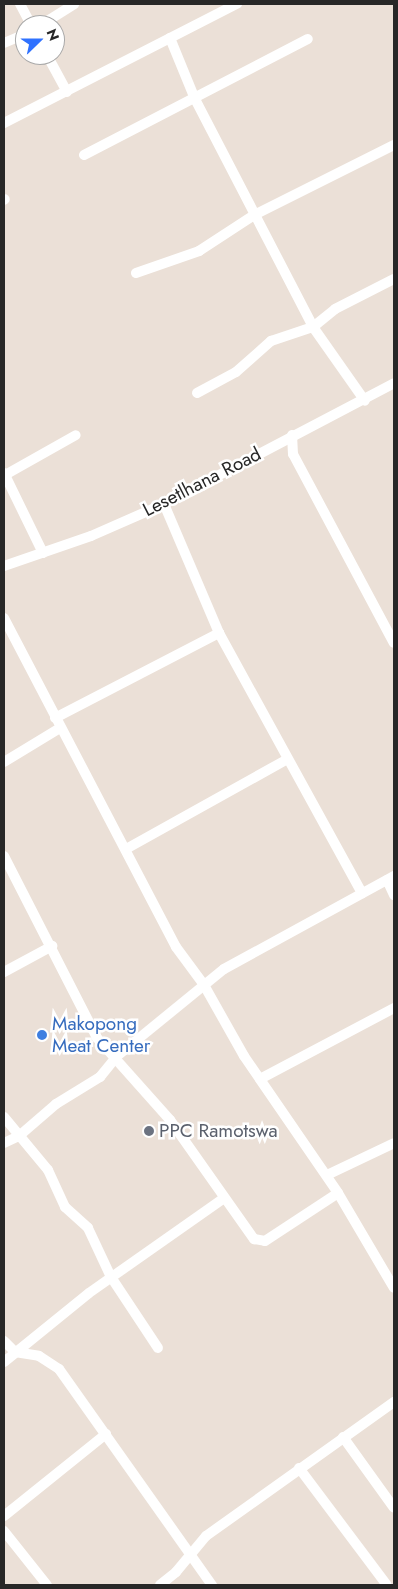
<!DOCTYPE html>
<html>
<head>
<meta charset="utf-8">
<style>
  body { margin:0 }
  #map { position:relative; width:398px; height:1589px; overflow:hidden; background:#ebe0d7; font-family:Jost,sans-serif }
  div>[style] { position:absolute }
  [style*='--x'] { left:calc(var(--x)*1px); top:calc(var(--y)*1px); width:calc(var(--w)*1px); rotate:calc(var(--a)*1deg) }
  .minor>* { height:10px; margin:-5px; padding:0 5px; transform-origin:5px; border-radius:5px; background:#fff }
  .dots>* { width:14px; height:14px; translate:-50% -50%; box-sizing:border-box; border:2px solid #fff; border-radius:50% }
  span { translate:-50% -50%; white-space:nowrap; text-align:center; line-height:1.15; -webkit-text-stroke:5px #fff; paint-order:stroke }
  .street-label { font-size:19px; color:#272727 }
  .shop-label { font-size:19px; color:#366cbe }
  .left { translate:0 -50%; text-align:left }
  .worship-label { font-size:19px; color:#5b616d }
  .frame { position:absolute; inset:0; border:5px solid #272727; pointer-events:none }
  .north { position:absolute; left:15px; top:15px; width:50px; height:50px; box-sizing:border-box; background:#fff; border:1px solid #a9a9a9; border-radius:50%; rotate:68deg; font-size:14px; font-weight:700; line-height:20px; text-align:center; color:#272727 }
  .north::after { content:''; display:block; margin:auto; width:18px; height:22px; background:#3072ff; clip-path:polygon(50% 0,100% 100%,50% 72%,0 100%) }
</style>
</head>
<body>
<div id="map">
  <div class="minor">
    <i style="--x:20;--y:4;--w:24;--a:62"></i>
    <i style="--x:41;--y:25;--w:39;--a:-32"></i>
    <i style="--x:170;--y:38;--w:66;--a:67.7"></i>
    <i style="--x:195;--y:99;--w:257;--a:62.6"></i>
    <i style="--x:313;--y:327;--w:90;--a:54.9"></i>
    <i style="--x:4;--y:43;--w:23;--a:-23"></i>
    <i style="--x:47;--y:55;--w:42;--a:61.6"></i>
    <i style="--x:4;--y:123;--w:262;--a:-27.1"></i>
    <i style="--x:84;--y:155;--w:252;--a:-27.4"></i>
    <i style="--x:4;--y:200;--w:1;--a:-45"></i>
    <i style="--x:136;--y:273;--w:67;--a:-19.2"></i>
    <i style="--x:199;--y:251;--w:66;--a:-33.2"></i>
    <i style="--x:254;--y:215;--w:157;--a:-26.6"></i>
    <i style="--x:197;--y:393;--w:44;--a:-28.3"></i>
    <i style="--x:236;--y:372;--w:47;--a:-41.5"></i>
    <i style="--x:271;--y:341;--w:44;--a:-18.4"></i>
    <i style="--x:313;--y:327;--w:28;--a:-39"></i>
    <i style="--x:335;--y:309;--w:66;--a:-27"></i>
    <i style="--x:292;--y:435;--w:19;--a:87"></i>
    <i style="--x:293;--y:454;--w:214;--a:61.9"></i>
    <i style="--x:4;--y:473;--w:89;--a:64"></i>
    <i style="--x:5;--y:475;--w:81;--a:-29.4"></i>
    <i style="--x:164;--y:504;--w:140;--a:66.9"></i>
    <i style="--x:219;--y:633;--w:297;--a:61.2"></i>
    <i style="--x:4;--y:566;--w:92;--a:-19"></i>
    <i style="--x:91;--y:536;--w:80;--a:-23.7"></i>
    <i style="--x:164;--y:504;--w:260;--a:-27.7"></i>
    <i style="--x:4;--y:618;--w:371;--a:62.4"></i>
    <i style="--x:176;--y:947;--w:47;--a:53.6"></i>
    <i style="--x:204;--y:985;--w:81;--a:60.6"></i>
    <i style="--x:244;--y:1056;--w:166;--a:55.5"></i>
    <i style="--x:338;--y:1193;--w:110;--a:59.5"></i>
    <i style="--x:55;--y:718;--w:185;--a:-27.4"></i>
    <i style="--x:4;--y:762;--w:66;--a:-31.3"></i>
    <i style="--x:126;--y:849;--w:183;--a:-29.1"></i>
    <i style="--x:4;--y:856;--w:204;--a:62.9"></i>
    <i style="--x:97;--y:1038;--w:110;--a:48.3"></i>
    <i style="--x:170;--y:1120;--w:146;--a:54.8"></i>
    <i style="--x:254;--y:1239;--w:11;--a:10"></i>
    <i style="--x:265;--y:1241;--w:87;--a:-33.3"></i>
    <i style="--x:387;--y:880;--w:17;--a:65"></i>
    <i style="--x:4;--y:972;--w:55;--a:-28.4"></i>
    <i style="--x:260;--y:1079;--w:152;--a:-27.9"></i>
    <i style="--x:4;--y:1117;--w:69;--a:50.3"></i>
    <i style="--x:48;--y:1170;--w:41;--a:65.3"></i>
    <i style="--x:65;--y:1207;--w:31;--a:42"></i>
    <i style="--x:88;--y:1228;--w:54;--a:64.9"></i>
    <i style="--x:111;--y:1277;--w:85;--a:56.5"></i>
    <i style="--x:4;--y:1143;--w:17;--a:-25"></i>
    <i style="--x:19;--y:1136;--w:49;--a:-40.9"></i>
    <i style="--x:56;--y:1104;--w:52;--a:-31.5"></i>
    <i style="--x:100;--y:1077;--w:26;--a:-51"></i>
    <i style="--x:116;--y:1057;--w:139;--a:-39.2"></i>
    <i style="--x:224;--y:969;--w:194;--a:-28.7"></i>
    <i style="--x:327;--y:1175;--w:74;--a:-25.5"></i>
    <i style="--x:4;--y:1341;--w:16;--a:45"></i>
    <i style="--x:15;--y:1352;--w:24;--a:9"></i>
    <i style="--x:39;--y:1356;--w:24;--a:33"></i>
    <i style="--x:59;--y:1369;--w:265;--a:54.7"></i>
    <i style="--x:4;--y:1362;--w:109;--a:-39.1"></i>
    <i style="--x:89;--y:1293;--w:165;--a:-35.1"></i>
    <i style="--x:343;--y:1437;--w:87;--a:54.3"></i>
    <i style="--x:299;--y:1468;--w:146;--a:53.1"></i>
    <i style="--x:4;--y:1516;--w:131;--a:-38.8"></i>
    <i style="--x:4;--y:1531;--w:69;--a:51.5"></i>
    <i style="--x:160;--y:1585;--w:21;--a:-39"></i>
    <i style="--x:176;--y:1572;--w:47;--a:-50.2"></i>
    <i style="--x:206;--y:1536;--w:231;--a:-35.5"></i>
  </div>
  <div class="dots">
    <i style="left:42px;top:1035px;background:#3f7fe0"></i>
    <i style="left:149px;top:1131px;background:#6b7280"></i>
  </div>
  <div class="street-label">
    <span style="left:202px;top:482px;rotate:-27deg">Lesetlhana Road</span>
  </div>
  <div class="shop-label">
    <span class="left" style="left:52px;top:1035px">Makopong<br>Meat Center</span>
  </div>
  <div class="worship-label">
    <span class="left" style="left:159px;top:1131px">PPC Ramotswa</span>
  </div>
  <div class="frame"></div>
  <div class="north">N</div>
</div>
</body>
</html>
